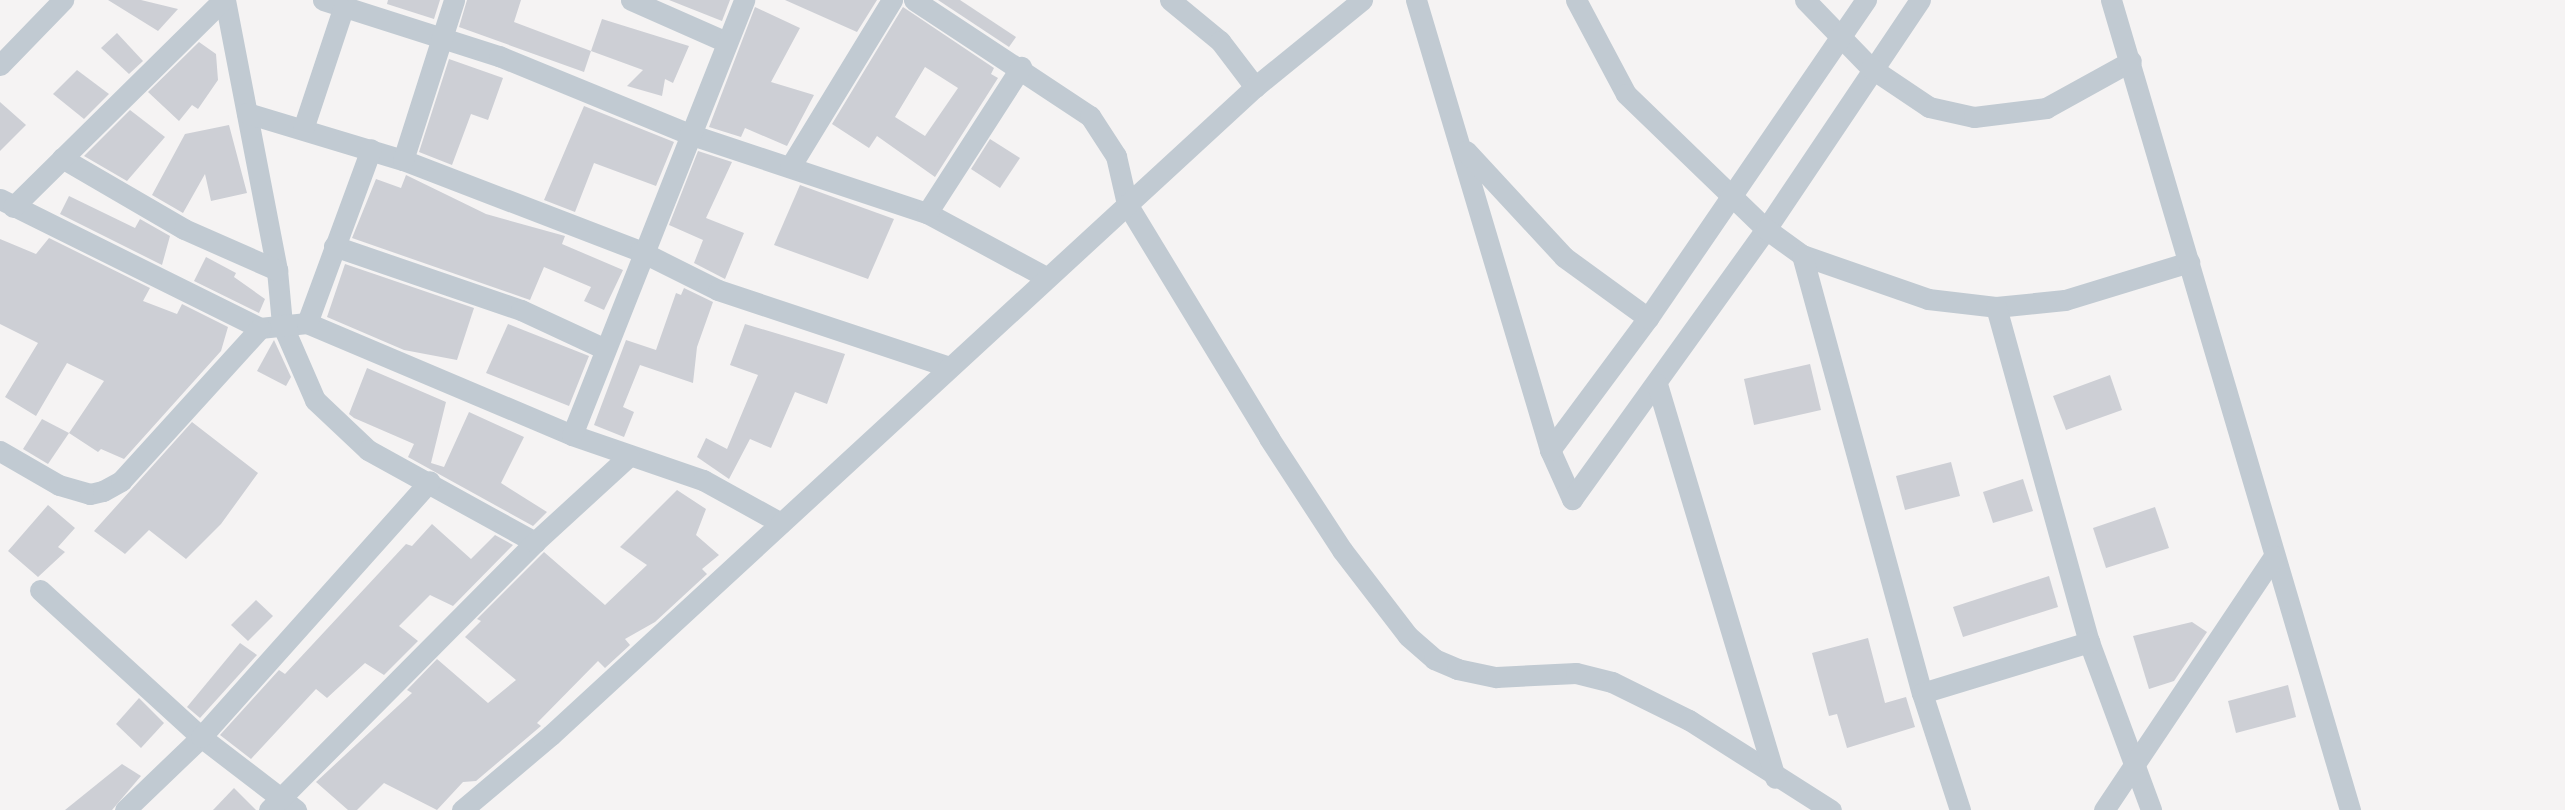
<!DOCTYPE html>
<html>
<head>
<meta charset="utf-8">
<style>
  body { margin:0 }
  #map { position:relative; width:2565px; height:810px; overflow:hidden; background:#f5f3f3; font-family:Cabin,sans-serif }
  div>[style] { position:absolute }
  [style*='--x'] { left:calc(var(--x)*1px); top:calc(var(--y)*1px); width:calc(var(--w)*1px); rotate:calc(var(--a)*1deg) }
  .building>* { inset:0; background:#cdcfd5 }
  .street>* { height:21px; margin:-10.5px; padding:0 10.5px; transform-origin:10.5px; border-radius:10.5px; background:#c1cad2 }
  span { translate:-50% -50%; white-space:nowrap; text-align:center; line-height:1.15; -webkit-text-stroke:7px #fff; paint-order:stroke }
</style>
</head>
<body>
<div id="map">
  <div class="building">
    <i style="clip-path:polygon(108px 0,141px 0,178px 9px,158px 31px)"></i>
    <i style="clip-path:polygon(388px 0,440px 0,434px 19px,387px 4px)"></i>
    <i style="clip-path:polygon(467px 0,521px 0,514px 22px,591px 51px,584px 72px,459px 27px)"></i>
    <i style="clip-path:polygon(669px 0,730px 0,722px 21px)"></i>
    <i style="clip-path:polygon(785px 0,877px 0,857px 32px)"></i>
    <i style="clip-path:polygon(938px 0,960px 0,1016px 37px,1009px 47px)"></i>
    <i style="clip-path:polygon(755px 7px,800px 28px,771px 82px,814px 95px,787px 146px,745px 128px,741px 137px,709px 127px)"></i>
    <i style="clip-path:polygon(evenodd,903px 7px,994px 68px,991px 74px,998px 78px,935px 177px,877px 136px,869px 148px,832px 124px,903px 7px,925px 67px,958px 88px,925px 136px,895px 117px,925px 67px)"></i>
    <i style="clip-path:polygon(602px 19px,689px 46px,673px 83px,665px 79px,662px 96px,627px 86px,643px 70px,591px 51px)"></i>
    <i style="clip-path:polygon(117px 33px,143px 61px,129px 74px,101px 48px)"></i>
    <i style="clip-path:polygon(199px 42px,216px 54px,218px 80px,198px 109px,192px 105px,179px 121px,148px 92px)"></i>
    <i style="clip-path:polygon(449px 59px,503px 78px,488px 120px,471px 114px,452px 165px,419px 152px)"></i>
    <i style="clip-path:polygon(77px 70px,109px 94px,84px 119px,53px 94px)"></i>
    <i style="clip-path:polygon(0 102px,26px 125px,0 151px)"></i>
    <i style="clip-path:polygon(584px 106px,674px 142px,656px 186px,594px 163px,575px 212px,544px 200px)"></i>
    <i style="clip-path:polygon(130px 110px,165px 137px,127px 181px,84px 156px)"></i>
    <i style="clip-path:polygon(229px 125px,247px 193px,211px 201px,205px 174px,183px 213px,152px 195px,185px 134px)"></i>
    <i style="clip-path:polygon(990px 139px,1020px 158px,1000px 188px,971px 169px)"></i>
    <i style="clip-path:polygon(698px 151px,732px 162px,706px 218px,744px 233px,725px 279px,694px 263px,703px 240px,669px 225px)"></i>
    <i style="clip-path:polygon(406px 175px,486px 214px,565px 236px,562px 244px,623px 270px,604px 310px,584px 301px,591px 287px,544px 267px,530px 300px,352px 238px,376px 179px,401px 188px)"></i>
    <i style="clip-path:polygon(800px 185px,894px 219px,868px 279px,774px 245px)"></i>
    <i style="clip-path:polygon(69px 196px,135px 228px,140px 219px,170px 236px,162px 265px,60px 214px)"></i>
    <i style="clip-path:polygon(49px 238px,150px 288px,143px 301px,177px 314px,182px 304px,228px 327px,221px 351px,124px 459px,101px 449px,98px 452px,69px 433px,104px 381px,67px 363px,36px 416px,5px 397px,38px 343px,0 324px,0 239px,36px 254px)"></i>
    <i style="clip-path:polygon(206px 257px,236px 273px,234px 277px,265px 299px,259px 313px,194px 281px)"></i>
    <i style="clip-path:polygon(345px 264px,474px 308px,457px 360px,404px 350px,327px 317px)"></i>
    <i style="clip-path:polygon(684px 288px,713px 302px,697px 347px,693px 383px,640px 365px,623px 407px,634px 412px,624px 437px,594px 425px,626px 340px,656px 350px,676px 293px,681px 295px)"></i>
    <i style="clip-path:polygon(508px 324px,589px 356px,569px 406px,486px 373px)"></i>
    <i style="clip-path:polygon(745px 324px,845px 354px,827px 404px,795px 392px,771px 448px,750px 439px,729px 479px,697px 457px,706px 438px,727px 449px,758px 375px,730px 365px)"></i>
    <i style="clip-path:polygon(274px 340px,291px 377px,286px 386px,257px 371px)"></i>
    <i style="clip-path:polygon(1810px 364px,1821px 410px,1754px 425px,1744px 379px)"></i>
    <i style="clip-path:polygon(367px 368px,446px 402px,431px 463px,444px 467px,469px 412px,524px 437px,501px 483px,547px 512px,533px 526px,408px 457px,414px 444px,354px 418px,349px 414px)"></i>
    <i style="clip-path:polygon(2110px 375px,2122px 410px,2066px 430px,2053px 396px)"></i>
    <i style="clip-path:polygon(42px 419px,69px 433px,48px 464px,23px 449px)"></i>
    <i style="clip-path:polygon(192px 422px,258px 473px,221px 524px,186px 559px,149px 530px,125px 554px,94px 531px)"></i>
    <i style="clip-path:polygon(1951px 462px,1960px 496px,1905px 510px,1896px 476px)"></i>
    <i style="clip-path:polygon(2023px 479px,2033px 511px,1993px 523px,1983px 492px)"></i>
    <i style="clip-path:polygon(677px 490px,706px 509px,696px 535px,719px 555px,702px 569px,707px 574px,655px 622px,625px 639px,630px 645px,605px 668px,598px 661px,537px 723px,541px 726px,476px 781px,463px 782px,437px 810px,384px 783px,357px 810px,348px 810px,316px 782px,412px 693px,407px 690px,437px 659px,488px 703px,516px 680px,465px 637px,481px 621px,477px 619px,544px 552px,605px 605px,647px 565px,620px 547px)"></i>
    <i style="clip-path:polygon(48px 505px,75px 528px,58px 547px,65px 552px,38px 577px,8px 551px)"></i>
    <i style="clip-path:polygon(2155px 507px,2169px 548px,2106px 568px,2093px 528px)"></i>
    <i style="clip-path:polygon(432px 524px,471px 559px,495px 535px,513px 545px,453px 606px,430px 595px,399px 626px,418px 641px,384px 675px,365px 663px,327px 698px,316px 689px,251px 759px,220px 735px,279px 670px,285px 674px,406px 544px,412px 546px)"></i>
    <i style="clip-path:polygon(2049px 576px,2058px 607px,1963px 637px,1953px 607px)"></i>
    <i style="clip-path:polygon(256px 600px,273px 616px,248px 641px,231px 625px)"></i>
    <i style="clip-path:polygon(2192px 622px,2207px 632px,2174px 681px,2149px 689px,2133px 636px)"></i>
    <i style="clip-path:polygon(1868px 638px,1885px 703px,1906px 697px,1915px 727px,1847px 748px,1837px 714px,1829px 716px,1812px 653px)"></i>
    <i style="clip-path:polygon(240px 643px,257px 655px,200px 718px,187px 707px)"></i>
    <i style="clip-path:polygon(2288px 685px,2296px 717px,2236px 733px,2228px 701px)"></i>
    <i style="clip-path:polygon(139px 698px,164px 723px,141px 748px,116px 724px)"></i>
    <i style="clip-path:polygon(122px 764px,141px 776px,112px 810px,65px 810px)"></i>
    <i style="clip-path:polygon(234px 788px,256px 810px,213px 810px)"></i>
  </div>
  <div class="street">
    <i style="--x:225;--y:0;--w:275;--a:79.1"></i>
    <i style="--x:277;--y:270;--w:54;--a:84.7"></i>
    <i style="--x:282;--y:324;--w:83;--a:66.5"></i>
    <i style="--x:315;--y:400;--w:73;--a:43.3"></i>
    <i style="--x:368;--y:450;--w:191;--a:28.9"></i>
    <i style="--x:323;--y:0;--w:185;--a:17.7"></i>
    <i style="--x:499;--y:56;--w:205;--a:22.3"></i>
    <i style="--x:689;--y:134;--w:251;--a:18.4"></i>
    <i style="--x:927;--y:213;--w:135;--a:28.3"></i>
    <i style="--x:631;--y:0;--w:102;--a:23.8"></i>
    <i style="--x:914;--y:0;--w:211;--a:33.4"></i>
    <i style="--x:1090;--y:116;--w:48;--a:57"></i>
    <i style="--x:1116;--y:156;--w:49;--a:77.1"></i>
    <i style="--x:1127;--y:204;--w:274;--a:58.7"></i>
    <i style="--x:1269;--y:438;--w:134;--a:56.9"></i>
    <i style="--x:1342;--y:550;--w:108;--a:52.5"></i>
    <i style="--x:1408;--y:636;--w:35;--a:41"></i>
    <i style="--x:1434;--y:659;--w:25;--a:23"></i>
    <i style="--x:1457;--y:669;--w:40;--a:12"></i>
    <i style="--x:1496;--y:677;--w:80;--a:-2.9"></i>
    <i style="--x:1576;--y:673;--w:37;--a:14"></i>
    <i style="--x:1612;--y:682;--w:86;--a:26.3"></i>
    <i style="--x:1689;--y:720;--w:168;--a:32.4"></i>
    <i style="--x:1170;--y:0;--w:65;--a:39.4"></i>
    <i style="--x:1220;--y:41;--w:58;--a:52.7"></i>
    <i style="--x:1416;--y:0;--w:470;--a:73.4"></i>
    <i style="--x:1550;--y:450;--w:54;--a:65.8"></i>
    <i style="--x:1572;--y:499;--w:332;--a:-54.3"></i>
    <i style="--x:1766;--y:229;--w:276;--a:-56.1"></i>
    <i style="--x:1576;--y:0;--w:106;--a:62"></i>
    <i style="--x:1626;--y:94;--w:194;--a:44"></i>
    <i style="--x:1766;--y:229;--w:44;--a:35.8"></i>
    <i style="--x:1802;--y:255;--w:133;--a:19.2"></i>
    <i style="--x:1928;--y:299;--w:68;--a:6.7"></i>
    <i style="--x:1996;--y:307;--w:69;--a:-5.8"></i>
    <i style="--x:2065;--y:300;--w:130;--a:-17"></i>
    <i style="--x:1805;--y:0;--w:95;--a:45.9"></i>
    <i style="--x:1871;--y:68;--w:70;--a:33.9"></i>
    <i style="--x:1929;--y:107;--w:46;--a:12.5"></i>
    <i style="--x:1974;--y:117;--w:73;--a:-7.1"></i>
    <i style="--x:2046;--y:108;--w:97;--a:-28.9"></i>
    <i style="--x:2111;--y:0;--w:845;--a:73.56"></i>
    <i style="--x:0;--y:65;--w:91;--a:-45.9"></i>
    <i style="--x:247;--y:113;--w:163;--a:16.8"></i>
    <i style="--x:403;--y:160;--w:254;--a:21"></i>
    <i style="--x:640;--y:251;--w:87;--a:26.6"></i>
    <i style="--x:718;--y:290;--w:243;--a:18.4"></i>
    <i style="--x:303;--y:129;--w:126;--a:-71.6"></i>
    <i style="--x:1466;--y:151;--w:144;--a:47.2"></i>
    <i style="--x:1564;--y:257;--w:104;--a:36"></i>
    <i style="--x:62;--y:158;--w:141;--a:30.2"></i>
    <i style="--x:184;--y:229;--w:102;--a:23.8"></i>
    <i style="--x:403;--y:160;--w:168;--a:-72.3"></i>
    <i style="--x:790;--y:167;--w:196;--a:-58.6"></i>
    <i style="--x:0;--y:199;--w:290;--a:26.4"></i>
    <i style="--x:260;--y:328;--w:47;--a:-6.1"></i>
    <i style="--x:307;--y:323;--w:288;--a:22.9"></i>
    <i style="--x:572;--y:435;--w:139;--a:19"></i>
    <i style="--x:703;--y:480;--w:89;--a:28.9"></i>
    <i style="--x:13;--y:207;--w:295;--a:-44.6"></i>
    <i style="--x:927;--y:213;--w:174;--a:-57.2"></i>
    <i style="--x:334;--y:246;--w:198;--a:18.9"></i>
    <i style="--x:521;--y:310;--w:90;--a:24.9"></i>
    <i style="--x:1802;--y:255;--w:454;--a:74.7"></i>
    <i style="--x:1922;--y:693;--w:123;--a:72"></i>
    <i style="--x:1996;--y:307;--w:348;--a:74.5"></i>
    <i style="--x:2089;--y:642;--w:179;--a:69.7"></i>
    <i style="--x:307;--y:323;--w:185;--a:-69.8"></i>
    <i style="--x:1657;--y:384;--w:411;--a:73.3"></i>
    <i style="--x:572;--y:435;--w:468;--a:-68.4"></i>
    <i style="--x:1550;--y:450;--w:164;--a:-53.4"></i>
    <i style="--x:1648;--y:318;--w:386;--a:-55.6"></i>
    <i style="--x:0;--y:451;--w:68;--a:30"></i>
    <i style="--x:59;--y:485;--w:32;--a:16"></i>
    <i style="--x:90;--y:494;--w:13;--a:-13"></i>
    <i style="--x:103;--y:491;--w:21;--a:-29"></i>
    <i style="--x:121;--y:481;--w:207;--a:-47.7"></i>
    <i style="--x:40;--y:590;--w:218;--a:42.4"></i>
    <i style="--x:201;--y:737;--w:120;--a:37.5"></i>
    <i style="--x:1922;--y:693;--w:175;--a:-17"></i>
    <i style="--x:125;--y:810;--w:105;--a:-43.8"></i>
    <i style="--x:201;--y:737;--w:343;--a:-48.2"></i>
    <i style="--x:269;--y:810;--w:378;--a:-45.2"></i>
    <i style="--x:535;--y:542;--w:127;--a:-42.5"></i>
    <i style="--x:462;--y:810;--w:116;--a:-40.1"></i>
    <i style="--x:551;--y:735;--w:957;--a:-42.63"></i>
    <i style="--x:1255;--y:87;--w:138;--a:-39.1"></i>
    <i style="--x:2104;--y:810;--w:306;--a:-56.2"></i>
  </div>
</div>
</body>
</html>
